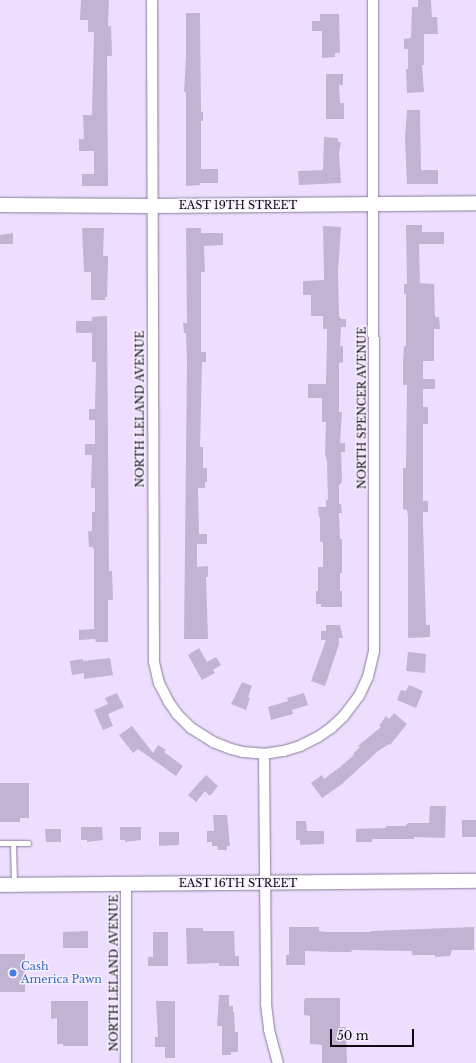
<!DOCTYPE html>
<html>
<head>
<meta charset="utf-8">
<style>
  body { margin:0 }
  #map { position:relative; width:476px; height:1063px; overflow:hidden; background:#eddeff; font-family:"Libre Baskerville",serif }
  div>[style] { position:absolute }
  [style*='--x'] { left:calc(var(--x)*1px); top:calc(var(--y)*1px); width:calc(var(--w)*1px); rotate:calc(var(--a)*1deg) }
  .building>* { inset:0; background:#c1b3d2 }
  .roads { filter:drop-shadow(0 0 1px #897b99) drop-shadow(0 0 1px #897b99) }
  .lane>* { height:5px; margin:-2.5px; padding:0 2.5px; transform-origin:2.5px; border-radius:2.5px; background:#fff }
  .street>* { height:10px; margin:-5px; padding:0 5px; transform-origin:5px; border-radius:5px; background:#fff }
  .secondary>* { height:14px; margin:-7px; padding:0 7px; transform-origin:7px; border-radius:7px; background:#fff }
  .dots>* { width:11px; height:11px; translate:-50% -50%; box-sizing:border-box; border:2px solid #f5effd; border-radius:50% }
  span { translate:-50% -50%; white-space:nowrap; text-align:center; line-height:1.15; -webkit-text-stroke:3px #f5effd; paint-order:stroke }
  .street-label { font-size:11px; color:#0e0913 }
  .shop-label { font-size:11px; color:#366cbe }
  .left { translate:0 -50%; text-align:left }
  .scale { position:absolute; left:330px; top:1029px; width:84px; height:18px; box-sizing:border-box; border:2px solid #0e0913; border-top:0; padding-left:5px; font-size:12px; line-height:14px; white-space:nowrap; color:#0e0913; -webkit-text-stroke:3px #f5effd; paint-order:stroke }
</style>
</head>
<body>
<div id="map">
  <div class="building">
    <i style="clip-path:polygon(81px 0,109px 0,108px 26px,111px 26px,112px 56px,107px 56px,108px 186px,82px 186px,82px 174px,94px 174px,94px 151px,79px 151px,79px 139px,84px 139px,83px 115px,92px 115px,94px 32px,88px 32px,88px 20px,80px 20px)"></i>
    <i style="clip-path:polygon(418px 0,431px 0,432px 17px,437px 17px,438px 34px,424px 34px,424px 65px,422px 65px,424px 92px,407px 93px,406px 69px,408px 69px,408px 49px,404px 49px,404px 39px,411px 38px,412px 7px,418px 7px)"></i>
    <i style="clip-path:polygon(186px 13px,200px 13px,201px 112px,203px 112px,203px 121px,201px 121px,201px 169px,218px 169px,218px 183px,200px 183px,200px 185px,186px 186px,186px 92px,184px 92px,186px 57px)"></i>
    <i style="clip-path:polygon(320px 14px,339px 14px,340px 53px,335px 53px,335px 57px,322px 58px,322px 31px,312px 31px,312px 21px,320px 21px)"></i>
    <i style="clip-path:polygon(326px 74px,343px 74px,343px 85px,339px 85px,340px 103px,344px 103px,344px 119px,326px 119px)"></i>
    <i style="clip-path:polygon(407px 110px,420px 110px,421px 170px,438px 170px,438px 184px,407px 184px,405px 138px)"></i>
    <i style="clip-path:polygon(324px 137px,338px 138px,338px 142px,341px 142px,339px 153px,341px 183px,299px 185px,298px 171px,323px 170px)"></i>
    <i style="clip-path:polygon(406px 225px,422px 225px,422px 232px,444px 232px,444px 244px,419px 244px,420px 283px,434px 284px,435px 317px,439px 317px,440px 329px,434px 329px,434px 361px,423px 361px,423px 379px,435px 379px,435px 389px,423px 389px,423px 407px,428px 407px,428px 424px,423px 424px,423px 501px,428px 501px,428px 512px,423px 512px,423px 523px,426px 625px,430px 625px,430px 637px,408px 638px,408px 516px,407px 510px,403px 509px,403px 468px,406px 468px,407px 385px,403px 385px,403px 363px,404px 346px,406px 346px,406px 294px,404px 294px,404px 284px,407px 284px)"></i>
    <i style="clip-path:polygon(323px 226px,341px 227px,338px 271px,339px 316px,341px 319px,346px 319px,346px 327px,341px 327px,340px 346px,343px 346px,343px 362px,339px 363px,339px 412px,342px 412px,340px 443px,345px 443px,345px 452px,341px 452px,342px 480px,341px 484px,339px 485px,339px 504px,341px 504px,342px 513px,339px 513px,340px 539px,342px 539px,342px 573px,340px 573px,340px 591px,342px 591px,342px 607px,321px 607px,321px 604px,316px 604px,316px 591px,318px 591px,318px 567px,323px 567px,323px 542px,320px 542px,320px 517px,319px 517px,318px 507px,326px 507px,326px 500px,328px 500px,327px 462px,325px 453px,326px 422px,322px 422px,322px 398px,308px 398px,308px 384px,326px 384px,327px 339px,327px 329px,323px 329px,323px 316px,311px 316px,311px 295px,303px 295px,303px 281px,324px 280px)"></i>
    <i style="clip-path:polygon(82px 228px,104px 228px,103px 256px,108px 256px,108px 263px,107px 297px,105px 297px,105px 300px,91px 300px,91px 272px,84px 272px)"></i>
    <i style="clip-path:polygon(186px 228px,201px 228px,201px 233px,223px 233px,223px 245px,204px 246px,205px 272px,201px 272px,201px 352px,206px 352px,206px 362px,202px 362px,200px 447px,203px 447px,203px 468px,207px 468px,207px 482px,205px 482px,205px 488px,198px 488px,199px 534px,207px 534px,207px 544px,197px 544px,197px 567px,208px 566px,208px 577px,206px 577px,208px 639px,184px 639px,187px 362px,186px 333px,184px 333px,183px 323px,187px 323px)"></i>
    <i style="clip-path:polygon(13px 233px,13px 244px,0 244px,0 235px)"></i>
    <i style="clip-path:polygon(107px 316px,109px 571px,112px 571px,113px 600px,108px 600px,108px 642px,96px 642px,95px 639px,79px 640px,79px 630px,94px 629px,94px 551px,93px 547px,89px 547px,88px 531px,92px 531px,92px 512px,95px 512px,95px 488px,91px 488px,92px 455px,85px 455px,85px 444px,95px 444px,95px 420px,89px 420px,89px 409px,95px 409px,96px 362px,92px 362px,92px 333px,76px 333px,76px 321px,92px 321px,92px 317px)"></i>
    <i style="clip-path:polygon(326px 625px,340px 625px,343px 638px,339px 638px,339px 644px,325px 686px,311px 681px,326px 640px,321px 640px,321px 631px,326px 631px)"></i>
    <i style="clip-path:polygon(199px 648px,207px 662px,216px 657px,221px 665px,213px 670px,215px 673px,202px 680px,188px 655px)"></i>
    <i style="clip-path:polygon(408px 652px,426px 654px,425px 673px,406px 671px)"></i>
    <i style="clip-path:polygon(110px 658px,113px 675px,84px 679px,84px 673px,72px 675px,70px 661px,83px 659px,83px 661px)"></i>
    <i style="clip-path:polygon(242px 682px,252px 686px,248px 697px,250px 698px,246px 710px,231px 704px)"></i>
    <i style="clip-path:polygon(409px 685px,423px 691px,416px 708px,397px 700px,401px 690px,406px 691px)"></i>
    <i style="clip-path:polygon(117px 693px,124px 707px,108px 714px,113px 726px,103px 730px,94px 710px,108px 704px,105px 698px)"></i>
    <i style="clip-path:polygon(304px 693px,308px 705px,292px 710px,293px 714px,271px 720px,268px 707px,288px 701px,287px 698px)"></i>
    <i style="clip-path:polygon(394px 713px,407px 724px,390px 745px,389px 744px,378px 751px,342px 784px,322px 798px,311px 783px,322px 775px,324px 779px,340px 767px,354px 755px,353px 754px,360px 747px,358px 746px,381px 727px,379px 726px,386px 716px,389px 719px)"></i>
    <i style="clip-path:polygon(132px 726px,153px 753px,158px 745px,166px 750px,164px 752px,183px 766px,176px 776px,138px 749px,133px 753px,119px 735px)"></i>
    <i style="clip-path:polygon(206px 775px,218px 786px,210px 796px,205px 791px,196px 802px,188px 795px)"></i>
    <i style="clip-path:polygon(0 783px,29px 783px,29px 818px,20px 818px,20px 822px,0 822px)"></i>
    <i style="clip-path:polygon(430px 806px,446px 806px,445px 838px,414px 837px,414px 839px,372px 839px,372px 842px,356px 842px,356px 829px,386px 828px,386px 826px,405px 826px,408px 823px,429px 823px)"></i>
    <i style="clip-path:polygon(213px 815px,227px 815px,230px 846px,227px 846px,227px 850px,218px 850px,217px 846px,212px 846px,212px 842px,207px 842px,207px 831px,214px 831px)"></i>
    <i style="clip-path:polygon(462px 820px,476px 820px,476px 837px,462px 837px)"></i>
    <i style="clip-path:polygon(296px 821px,306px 821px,307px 831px,324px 831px,324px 844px,300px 845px,300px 840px,296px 840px)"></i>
    <i style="clip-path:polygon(81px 827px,102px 827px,103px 840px,87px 842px,87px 840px,81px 840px)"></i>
    <i style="clip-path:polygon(120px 827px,141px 827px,141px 840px,125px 842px,125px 840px,120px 840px)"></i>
    <i style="clip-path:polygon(45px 829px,61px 829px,61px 842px,46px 842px)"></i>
    <i style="clip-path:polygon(159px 832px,179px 832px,179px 845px,159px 846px)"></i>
    <i style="clip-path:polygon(289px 927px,319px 927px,319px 931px,326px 932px,371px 932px,371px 931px,474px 927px,474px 950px,452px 950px,450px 956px,435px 957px,435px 955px,412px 955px,412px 951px,351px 950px,352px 952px,336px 952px,305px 951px,305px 965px,286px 965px,286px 955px,289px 955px)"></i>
    <i style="clip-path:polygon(186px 928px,203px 928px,203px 931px,234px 931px,235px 956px,239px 956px,239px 966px,219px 966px,219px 963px,187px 964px)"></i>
    <i style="clip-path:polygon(88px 931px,88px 948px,63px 948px,63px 932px)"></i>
    <i style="clip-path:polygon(153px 932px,168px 932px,168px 966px,148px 966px,148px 957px,153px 957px)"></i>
    <i style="clip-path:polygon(0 954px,25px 954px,25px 992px,0 992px)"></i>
    <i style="clip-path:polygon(219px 995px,229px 995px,229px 1006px,233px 1006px,233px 1012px,234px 1012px,235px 1032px,238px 1032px,238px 1052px,231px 1052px,231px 1055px,222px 1055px,222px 1026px,217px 1026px)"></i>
    <i style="clip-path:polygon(306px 998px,340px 998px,340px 1027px,346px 1027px,347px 1063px,322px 1063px,322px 1045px,310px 1044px,310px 1016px,304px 1015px,304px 1000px)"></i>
    <i style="clip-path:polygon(51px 1001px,88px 1001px,88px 1046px,63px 1046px,63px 1044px,57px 1044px,57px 1018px,51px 1019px)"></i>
    <i style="clip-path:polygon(156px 1001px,175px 1001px,175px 1058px,165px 1058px,165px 1047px,155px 1047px,155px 1037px,158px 1037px)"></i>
  </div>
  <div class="roads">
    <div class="lane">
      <i style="--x:0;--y:843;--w:28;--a:0"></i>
      <i style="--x:13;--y:843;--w:41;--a:88.6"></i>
    </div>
    <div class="street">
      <i style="--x:152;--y:0;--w:662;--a:89.83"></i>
      <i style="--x:154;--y:662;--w:22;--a:77"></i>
      <i style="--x:159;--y:683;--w:20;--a:63"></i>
      <i style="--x:168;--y:701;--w:16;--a:55"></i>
      <i style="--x:177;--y:714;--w:20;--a:45"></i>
      <i style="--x:191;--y:728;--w:26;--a:32"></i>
      <i style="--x:213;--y:742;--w:19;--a:21"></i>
      <i style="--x:231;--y:749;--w:12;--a:14"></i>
      <i style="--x:243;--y:752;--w:21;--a:5"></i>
      <i style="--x:264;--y:754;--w:20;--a:-9"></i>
      <i style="--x:284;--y:751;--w:17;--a:-17"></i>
      <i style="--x:300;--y:746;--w:20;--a:-27"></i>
      <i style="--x:318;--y:737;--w:16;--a:-35"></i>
      <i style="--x:331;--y:728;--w:16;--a:-43"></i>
      <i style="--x:343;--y:717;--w:26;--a:-53"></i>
      <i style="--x:359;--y:696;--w:21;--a:-65"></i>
      <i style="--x:368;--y:677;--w:26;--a:-77"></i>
      <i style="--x:374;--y:652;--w:652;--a:-90.09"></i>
      <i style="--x:264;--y:754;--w:250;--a:89.5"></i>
      <i style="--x:266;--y:1004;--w:26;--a:83"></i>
      <i style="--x:269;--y:1030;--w:34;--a:75"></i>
      <i style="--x:126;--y:884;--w:179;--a:90"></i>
    </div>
    <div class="secondary">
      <i style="--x:0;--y:205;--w:152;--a:0.4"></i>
      <i style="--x:152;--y:206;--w:324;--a:-0.5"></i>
      <i style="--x:0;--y:885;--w:476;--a:-0.5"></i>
    </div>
  </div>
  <div class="dots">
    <i style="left:13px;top:973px;background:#3f7fe0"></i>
  </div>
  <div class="street-label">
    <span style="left:238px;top:205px">EAST 19TH STREET</span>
    <span style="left:362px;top:408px;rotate:-90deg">NORTH SPENCER AVENUE</span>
    <span style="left:140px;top:409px;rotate:-90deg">NORTH LELAND AVENUE</span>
    <span style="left:238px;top:883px">EAST 16TH STREET</span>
    <span style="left:114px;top:973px;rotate:-90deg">NORTH LELAND AVENUE</span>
  </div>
  <div class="shop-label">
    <span class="left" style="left:21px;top:973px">Cash<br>America Pawn</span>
  </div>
  <div class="scale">50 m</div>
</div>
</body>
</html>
